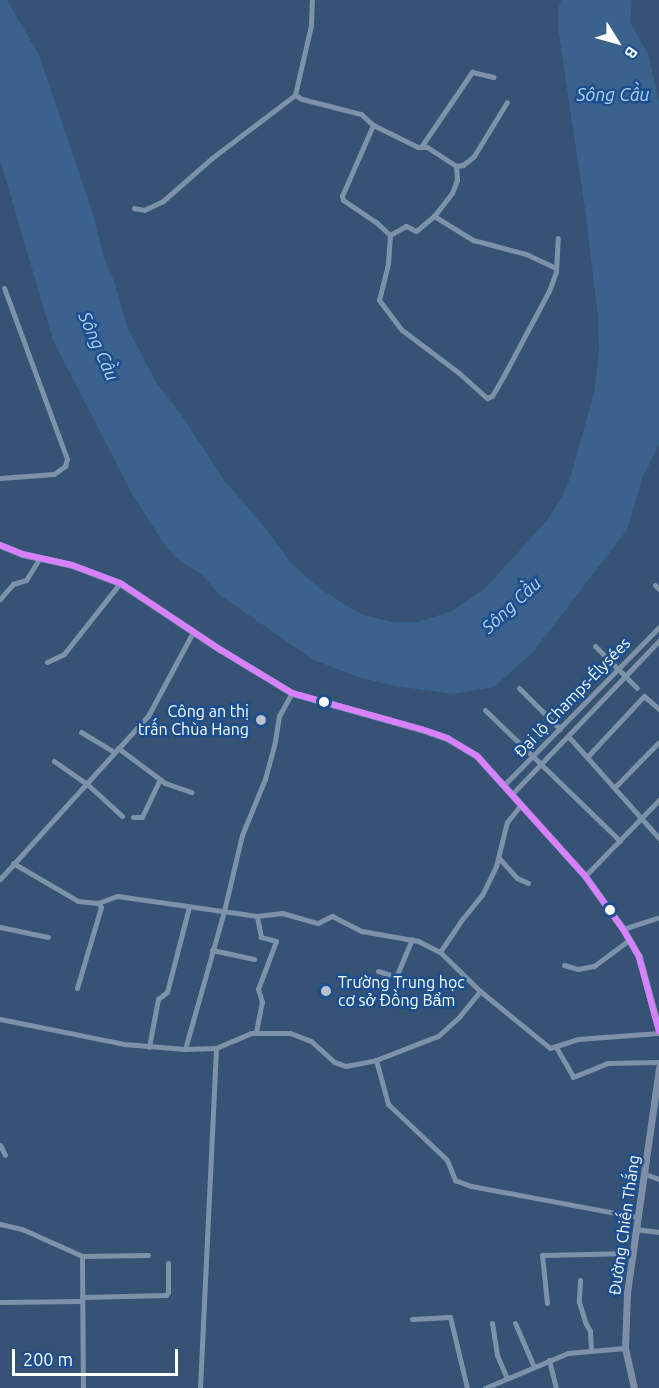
<!DOCTYPE html>
<html>
<head>
<meta charset="utf-8">
<style>
  body { margin:0 }
  #map { position:relative; width:659px; height:1388px; overflow:hidden; background:#365274; font-family:Ubuntu,sans-serif }
  div>[style] { position:absolute }
  [style*='--x'] { left:calc(var(--x)*1px); top:calc(var(--y)*1px); width:calc(var(--w)*1px); rotate:calc(var(--a)*1deg) }
  .water>* { inset:0; background:#3b618d }
  .minor>* { height:5px; margin:-2.5px; padding:0 2.5px; transform-origin:2.5px; border-radius:2.5px; background:#7d92a8 }
  .major>* { height:7px; margin:-3.5px; padding:0 3.5px; transform-origin:3.5px; border-radius:3.5px; background:#7d8ea7 }
  .bus-1>* { height:6px; margin:-3px; padding:0 3px; transform-origin:3px; border-radius:3px; background:#d880ff }
  .dots>* { width:16px; height:16px; translate:-50% -50%; box-sizing:border-box; border:3px solid #1b4f8f; border-radius:50% }
  span { translate:-50% -50%; white-space:nowrap; text-align:center; line-height:1.15; -webkit-text-stroke:5px #1b4f8f; paint-order:stroke }
  .street-label { font-size:16px; color:#fff }
  .poi-label { font-size:16px; color:#fff }
  .right { translate:-100% -50%; text-align:right }
  .left { translate:0 -50%; text-align:left }
  .water-label { font-size:18px; color:#b5d3f5; font-style:italic }
  .north { position:absolute; left:587px; top:12px; width:60px; height:60px; -webkit-text-stroke:4px #1b4f8f; paint-order:stroke; rotate:127deg; font-size:16px; font-weight:700; line-height:24px; text-align:center; color:#fff }
  .north::after { content:''; display:block; margin:auto; width:21px; height:27px; background:#fff; clip-path:polygon(50% 0,100% 100%,50% 72%,0 100%) }
  .scale { position:absolute; left:12px; top:1349px; width:166px; height:27px; box-sizing:border-box; border:3px solid #fff; border-top:0; padding-left:8px; font-size:18px; line-height:21px; white-space:nowrap; color:#fff; -webkit-text-stroke:4px #1b4f8f; paint-order:stroke }
</style>
</head>
<body>
<div id="map">
  <div class="water">
    <i style="clip-path:polygon(0 0,7px 0,39px 55px,93px 214px,105px 261px,114px 280px,127px 327px,157px 384px,181px 414px,224px 480px,267px 530px,291px 563px,318px 587px,347px 606px,364px 615px,392px 622px,418px 622px,452px 611px,484px 589px,546px 522px,562px 497px,570px 478px,594px 393px,599px 352px,598px 317px,585px 209px,558px 28px,558px 11px,561px 0,632px 0,630px 22px,648px 54px,659px 102px,659px 445px,642px 479px,627px 530px,533px 652px,494px 687px,454px 694px,395px 686px,358px 677px,314px 660px,221px 596px,202px 575px,176px 558px,166px 547px,132px 494px,53px 340px,0 160px)"></i>
  </div>
  <div class="minor">
    <i style="--x:295;--y:95;--w:8;--a:30"></i>
    <i style="--x:302;--y:99;--w:61;--a:14.3"></i>
    <i style="--x:361;--y:114;--w:16;--a:43"></i>
    <i style="--x:373;--y:125;--w:50;--a:26.1"></i>
    <i style="--x:418;--y:147;--w:9;--a:0"></i>
    <i style="--x:427;--y:147;--w:35;--a:33"></i>
    <i style="--x:456;--y:166;--w:14;--a:86"></i>
    <i style="--x:457;--y:180;--w:14;--a:111"></i>
    <i style="--x:452;--y:193;--w:29;--a:128"></i>
    <i style="--x:434;--y:216;--w:23;--a:140"></i>
    <i style="--x:416;--y:231;--w:11;--a:-153"></i>
    <i style="--x:406;--y:226;--w:18;--a:151"></i>
    <i style="--x:373;--y:125;--w:77;--a:113.6"></i>
    <i style="--x:342;--y:196;--w:4;--a:76"></i>
    <i style="--x:343;--y:200;--w:40;--a:34"></i>
    <i style="--x:376;--y:222;--w:19;--a:43"></i>
    <i style="--x:390;--y:235;--w:29;--a:94"></i>
    <i style="--x:388;--y:264;--w:37;--a:104"></i>
    <i style="--x:379;--y:300;--w:38;--a:53"></i>
    <i style="--x:402;--y:330;--w:71;--a:37"></i>
    <i style="--x:459;--y:373;--w:38;--a:42"></i>
    <i style="--x:487;--y:398;--w:5;--a:-22"></i>
    <i style="--x:492;--y:396;--w:22;--a:-60"></i>
    <i style="--x:503;--y:377;--w:98;--a:-61.9"></i>
    <i style="--x:549;--y:291;--w:20;--a:-70"></i>
    <i style="--x:556;--y:272;--w:34;--a:-87"></i>
    <i style="--x:421;--y:147;--w:91;--a:-55.8"></i>
    <i style="--x:472;--y:72;--w:22;--a:13"></i>
    <i style="--x:456;--y:166;--w:7;--a:-8"></i>
    <i style="--x:463;--y:165;--w:14;--a:-39"></i>
    <i style="--x:474;--y:156;--w:63;--a:-58.6"></i>
    <i style="--x:134;--y:208;--w:10;--a:11"></i>
    <i style="--x:144;--y:210;--w:21;--a:-25"></i>
    <i style="--x:163;--y:201;--w:65;--a:-41.3"></i>
    <i style="--x:212;--y:158;--w:104;--a:-37.2"></i>
    <i style="--x:295;--y:95;--w:72;--a:-77.1"></i>
    <i style="--x:311;--y:25;--w:25;--a:-88"></i>
    <i style="--x:434;--y:216;--w:46;--a:31.6"></i>
    <i style="--x:473;--y:240;--w:55;--a:14.8"></i>
    <i style="--x:526;--y:254;--w:33;--a:25"></i>
    <i style="--x:0;--y:478;--w:54;--a:-4.2"></i>
    <i style="--x:54;--y:474;--w:14;--a:-36"></i>
    <i style="--x:65;--y:466;--w:7;--a:-74"></i>
    <i style="--x:67;--y:459;--w:182;--a:-110.2"></i>
    <i style="--x:655;--y:585;--w:6;--a:45"></i>
    <i style="--x:0;--y:599;--w:20;--a:-49"></i>
    <i style="--x:13;--y:584;--w:14;--a:-17"></i>
    <i style="--x:26;--y:580;--w:26;--a:-58"></i>
    <i style="--x:595;--y:646;--w:59;--a:45"></i>
    <i style="--x:47;--y:662;--w:19;--a:-25"></i>
    <i style="--x:64;--y:654;--w:90;--a:-51.7"></i>
    <i style="--x:519;--y:688;--w:58;--a:45"></i>
    <i style="--x:485;--y:710;--w:188;--a:44.1"></i>
    <i style="--x:81;--y:732;--w:39;--a:31"></i>
    <i style="--x:568;--y:736;--w:137;--a:48.3"></i>
    <i style="--x:118;--y:748;--w:59;--a:36.7"></i>
    <i style="--x:165;--y:783;--w:28;--a:19"></i>
    <i style="--x:588;--y:756;--w:82;--a:-47"></i>
    <i style="--x:644;--y:696;--w:20;--a:41"></i>
    <i style="--x:54;--y:761;--w:39;--a:35"></i>
    <i style="--x:86;--y:783;--w:49;--a:42.5"></i>
    <i style="--x:504;--y:785;--w:221;--a:-45.5"></i>
    <i style="--x:615;--y:787;--w:62;--a:-45.7"></i>
    <i style="--x:513;--y:793;--w:211;--a:-46.2"></i>
    <i style="--x:133;--y:817;--w:9;--a:0"></i>
    <i style="--x:142;--y:817;--w:42;--a:-64.7"></i>
    <i style="--x:499;--y:858;--w:27;--a:48"></i>
    <i style="--x:517;--y:878;--w:12;--a:24"></i>
    <i style="--x:13;--y:863;--w:75;--a:30.3"></i>
    <i style="--x:78;--y:901;--w:20;--a:6"></i>
    <i style="--x:98;--y:903;--w:20;--a:-20"></i>
    <i style="--x:117;--y:896;--w:141;--a:8.1"></i>
    <i style="--x:257;--y:916;--w:25;--a:-7"></i>
    <i style="--x:282;--y:913;--w:37;--a:16"></i>
    <i style="--x:318;--y:923;--w:16;--a:-27"></i>
    <i style="--x:332;--y:916;--w:34;--a:27"></i>
    <i style="--x:362;--y:931;--w:57;--a:10.1"></i>
    <i style="--x:418;--y:941;--w:25;--a:27"></i>
    <i style="--x:440;--y:952;--w:56;--a:44.3"></i>
    <i style="--x:480;--y:991;--w:90;--a:39.2"></i>
    <i style="--x:550;--y:1048;--w:29;--a:-18"></i>
    <i style="--x:578;--y:1039;--w:81;--a:-4.2"></i>
    <i style="--x:585;--y:876;--w:106;--a:-45.8"></i>
    <i style="--x:0;--y:879;--w:220;--a:-47.8"></i>
    <i style="--x:148;--y:716;--w:95;--a:-61.8"></i>
    <i style="--x:0;--y:927;--w:49;--a:11.8"></i>
    <i style="--x:623;--y:929;--w:38;--a:-18"></i>
    <i style="--x:212;--y:950;--w:43;--a:12.1"></i>
    <i style="--x:440;--y:952;--w:36;--a:-56"></i>
    <i style="--x:460;--y:922;--w:35;--a:-51"></i>
    <i style="--x:482;--y:895;--w:32;--a:-64"></i>
    <i style="--x:496;--y:866;--w:45;--a:-76"></i>
    <i style="--x:507;--y:822;--w:22;--a:-51"></i>
    <i style="--x:564;--y:965;--w:15;--a:16"></i>
    <i style="--x:578;--y:969;--w:16;--a:-11"></i>
    <i style="--x:594;--y:966;--w:44;--a:-36.6"></i>
    <i style="--x:378;--y:971;--w:19;--a:18"></i>
    <i style="--x:396;--y:977;--w:41;--a:-67.2"></i>
    <i style="--x:77;--y:988;--w:84;--a:-73.5"></i>
    <i style="--x:101;--y:907;--w:5;--a:-127"></i>
    <i style="--x:0;--y:1019;--w:126;--a:11.4"></i>
    <i style="--x:124;--y:1044;--w:61;--a:4.7"></i>
    <i style="--x:185;--y:1049;--w:31;--a:-2"></i>
    <i style="--x:216;--y:1048;--w:38;--a:-23"></i>
    <i style="--x:251;--y:1033;--w:39;--a:0"></i>
    <i style="--x:290;--y:1033;--w:22;--a:21"></i>
    <i style="--x:311;--y:1041;--w:31;--a:42"></i>
    <i style="--x:334;--y:1062;--w:13;--a:18"></i>
    <i style="--x:346;--y:1066;--w:31;--a:-11"></i>
    <i style="--x:376;--y:1060;--w:66;--a:-21.2"></i>
    <i style="--x:438;--y:1036;--w:28;--a:-42"></i>
    <i style="--x:459;--y:1017;--w:33;--a:-51"></i>
    <i style="--x:256;--y:1032;--w:31;--a:-79"></i>
    <i style="--x:262;--y:1002;--w:14;--a:-107"></i>
    <i style="--x:258;--y:989;--w:51;--a:-69.4"></i>
    <i style="--x:276;--y:941;--w:16;--a:-165"></i>
    <i style="--x:261;--y:937;--w:21;--a:-101"></i>
    <i style="--x:149;--y:1047;--w:49;--a:-79.4"></i>
    <i style="--x:158;--y:999;--w:11;--a:-38"></i>
    <i style="--x:167;--y:992;--w:88;--a:-75.5"></i>
    <i style="--x:556;--y:1047;--w:34;--a:60"></i>
    <i style="--x:573;--y:1077;--w:37;--a:-22"></i>
    <i style="--x:607;--y:1063;--w:52;--a:-1.1"></i>
    <i style="--x:185;--y:1049;--w:143;--a:-74.2"></i>
    <i style="--x:224;--y:911;--w:78;--a:-76.7"></i>
    <i style="--x:242;--y:835;--w:61;--a:-67.7"></i>
    <i style="--x:265;--y:779;--w:39;--a:-75"></i>
    <i style="--x:275;--y:741;--w:25;--a:-81"></i>
    <i style="--x:279;--y:716;--w:26;--a:-61"></i>
    <i style="--x:376;--y:1060;--w:46;--a:74.7"></i>
    <i style="--x:388;--y:1104;--w:81;--a:43.5"></i>
    <i style="--x:447;--y:1160;--w:22;--a:68"></i>
    <i style="--x:455;--y:1180;--w:17;--a:21"></i>
    <i style="--x:471;--y:1186;--w:168;--a:10.6"></i>
    <i style="--x:0;--y:1145;--w:11;--a:63"></i>
    <i style="--x:645;--y:1174;--w:15;--a:20"></i>
    <i style="--x:0;--y:1224;--w:23;--a:13"></i>
    <i style="--x:22;--y:1229;--w:66;--a:24.2"></i>
    <i style="--x:82;--y:1256;--w:66;--a:-0.9"></i>
    <i style="--x:635;--y:1229;--w:24;--a:7"></i>
    <i style="--x:82;--y:1256;--w:132;--a:89.6"></i>
    <i style="--x:580;--y:1280;--w:22;--a:93"></i>
    <i style="--x:579;--y:1302;--w:21;--a:73"></i>
    <i style="--x:585;--y:1322;--w:10;--a:61"></i>
    <i style="--x:590;--y:1331;--w:18;--a:87"></i>
    <i style="--x:82;--y:1297;--w:84;--a:-1.4"></i>
    <i style="--x:166;--y:1295;--w:4;--a:-56"></i>
    <i style="--x:168;--y:1292;--w:29;--a:-90"></i>
    <i style="--x:0;--y:1302;--w:82;--a:-0.7"></i>
    <i style="--x:547;--y:1303;--w:48;--a:-95.9"></i>
    <i style="--x:542;--y:1255;--w:89;--a:-1.3"></i>
    <i style="--x:412;--y:1319;--w:38;--a:-3"></i>
    <i style="--x:450;--y:1317;--w:73;--a:76.5"></i>
    <i style="--x:492;--y:1323;--w:32;--a:81"></i>
    <i style="--x:497;--y:1355;--w:25;--a:67"></i>
    <i style="--x:515;--y:1323;--w:48;--a:66.6"></i>
    <i style="--x:549;--y:1360;--w:29;--a:76"></i>
    <i style="--x:200;--y:1388;--w:340;--a:-87.3"></i>
    <i style="--x:485;--y:1388;--w:90;--a:-22.9"></i>
    <i style="--x:568;--y:1353;--w:57;--a:-5"></i>
  </div>
  <div class="major">
    <i style="--x:0;--y:545;--w:24;--a:22"></i>
    <i style="--x:22;--y:554;--w:51;--a:12.4"></i>
    <i style="--x:72;--y:565;--w:51;--a:20.6"></i>
    <i style="--x:120;--y:583;--w:121;--a:33.6"></i>
    <i style="--x:221;--y:650;--w:83;--a:31.2"></i>
    <i style="--x:292;--y:693;--w:134;--a:15.6"></i>
    <i style="--x:421;--y:729;--w:28;--a:19"></i>
    <i style="--x:447;--y:738;--w:35;--a:31"></i>
    <i style="--x:477;--y:756;--w:161;--a:48"></i>
    <i style="--x:585;--y:876;--w:65;--a:54.4"></i>
    <i style="--x:623;--y:929;--w:32;--a:60"></i>
    <i style="--x:639;--y:957;--w:77;--a:74.9"></i>
    <i style="--x:634;--y:1388;--w:41;--a:-102.7"></i>
    <i style="--x:625;--y:1348;--w:55;--a:-87.9"></i>
    <i style="--x:627;--y:1293;--w:228;--a:-81.9"></i>
  </div>
  <div class="bus-1">
    <i style="--x:0;--y:545;--w:24;--a:22"></i>
    <i style="--x:22;--y:554;--w:51;--a:12.4"></i>
    <i style="--x:72;--y:565;--w:51;--a:20.6"></i>
    <i style="--x:120;--y:583;--w:121;--a:33.6"></i>
    <i style="--x:221;--y:650;--w:83;--a:31.2"></i>
    <i style="--x:292;--y:693;--w:134;--a:15.6"></i>
    <i style="--x:421;--y:729;--w:28;--a:19"></i>
    <i style="--x:447;--y:738;--w:35;--a:31"></i>
    <i style="--x:477;--y:756;--w:161;--a:48"></i>
    <i style="--x:585;--y:876;--w:65;--a:54.4"></i>
    <i style="--x:623;--y:929;--w:32;--a:60"></i>
    <i style="--x:639;--y:957;--w:77;--a:74.9"></i>
  </div>
  <div class="dots">
    <i style="left:324px;top:702px;background:#fff"></i>
    <i style="left:261px;top:720px;background:#b9c2ce"></i>
    <i style="left:610px;top:910px;background:#fff"></i>
    <i style="left:326px;top:991px;background:#b9c2ce"></i>
  </div>
  <div class="street-label">
    <span style="left:572px;top:697px;rotate:-46deg">Đại lộ Champs-Élysées</span>
    <span style="left:624px;top:1225px;rotate:-82deg">Đường Chiến Thắng</span>
  </div>
  <div class="poi-label">
    <span class="right" style="left:249px;top:720px">Công an thị<br>trấn Chùa Hang</span>
    <span class="left" style="left:338px;top:991px">Trường Trung học<br>cơ sở Đồng Bẩm</span>
  </div>
  <div class="water-label">
    <span style="left:613px;top:94px">Sông Cầu</span>
    <span style="left:99px;top:346px;rotate:66deg">Sông Cầu</span>
    <span style="left:511px;top:605px;rotate:-43deg">Sông Cầu</span>
  </div>
  <div class="north">B</div>
  <div class="scale">200 m</div>
</div>
</body>
</html>
